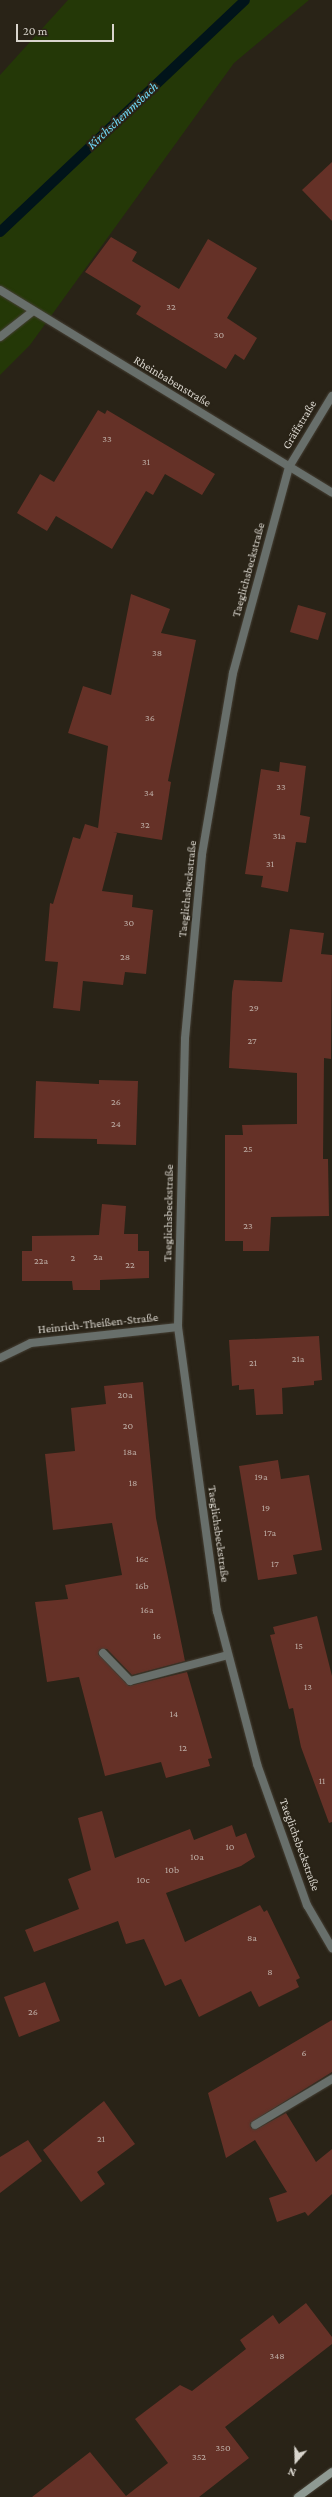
<!DOCTYPE html>
<html>
<head>
<meta charset="utf-8">
<style>
  body { margin:0 }
  #map { position:relative; width:332px; height:2497px; overflow:hidden; background:#292317; font-family:"Crimson Pro",serif }
  div>[style] { position:absolute }
  [style*='--x'] { left:calc(var(--x)*1px); top:calc(var(--y)*1px); width:calc(var(--w)*1px); rotate:calc(var(--a)*1deg) }
  .green>* { inset:0; background:#243807 }
  .stream>* { height:10px; margin:-5px; padding:0 5px; transform-origin:5px; border-radius:5px; background:#01141a }
  .building>* { inset:0; background:#653127 }
  .roads { filter:drop-shadow(0 0 1px #453f34) drop-shadow(0 0 1px #453f34) }
  .lane>* { height:8px; margin:-4px; padding:0 4px; transform-origin:4px; border-radius:4px; background:#686f6b }
  .street>* { height:8px; margin:-4px; padding:0 4px; transform-origin:4px; border-radius:4px; background:#686f6b }
  .secondary>* { height:8px; margin:-4px; padding:0 4px; transform-origin:4px; border-radius:4px; background:#8f9a93 }
  span { translate:-50% -50%; white-space:nowrap; text-align:center; line-height:1.15; -webkit-text-stroke:4px #292317; paint-order:stroke }
  .number-label { font-size:10px; color:#bcaca4 }
  .number-label span { -webkit-text-stroke-width:0 }
  .street-label { font-size:12px; color:#d9d5cd }
  .water-label { font-size:13px; color:#73dcfc; font-style:italic }
  .north { position:absolute; left:276px; top:2441px; width:40px; height:40px; -webkit-text-stroke:3px #292317; paint-order:stroke; rotate:200deg; font-size:11px; font-weight:700; line-height:16px; text-align:center; color:#d9d5cd }
  .north::after { content:''; display:block; margin:auto; width:14px; height:18px; background:#d9d5cd; clip-path:polygon(50% 0,100% 100%,50% 72%,0 100%) }
  .scale { position:absolute; left:16px; top:24px; width:98px; height:18px; box-sizing:border-box; border:2px solid #d9d5cd; border-top:0; padding-left:5px; font-size:12px; line-height:14px; white-space:nowrap; color:#d9d5cd; -webkit-text-stroke:3px #292317; paint-order:stroke }
</style>
</head>
<body>
<div id="map">
  <div class="green">
    <i style="clip-path:polygon(68px 0,309px 0,234px 63px,30px 345px,0 375px,0 75px)"></i>
  </div>
  <div class="stream">
    <i style="--x:0;--y:232;--w:337;--a:-43.4"></i>
  </div>
  <div class="building">
    <i style="clip-path:polygon(332px 162px,332px 221px,302px 190px)"></i>
    <i style="clip-path:polygon(111px 237px,137px 252px,132px 261px,179px 289px,208px 239px,257px 268px,227px 318px,257px 338px,244px 360px,235px 354px,226px 369px,136px 314px,141px 306px,85px 272px)"></i>
    <i style="clip-path:polygon(98px 410px,105px 414px,107px 410px,215px 474px,202px 495px,165px 474px,153px 495px,146px 491px,112px 549px,56px 516px,47px 531px,17px 513px,40px 474px,54px 482px)"></i>
    <i style="clip-path:polygon(131px 594px,170px 609px,161px 633px,196px 640px,168px 781px,171px 782px,162px 840px,113px 832px,117px 833px,102px 891px,133px 895px,132px 907px,153px 910px,146px 974px,125px 972px,123px 985px,83px 981px,80px 1011px,53px 1008px,58px 962px,45px 961px,50px 903px,53px 904px,73px 837px,80px 839px,85px 824px,98px 828px,108px 746px,68px 733px,83px 686px,111px 695px)"></i>
    <i style="clip-path:polygon(298px 605px,326px 613px,318px 640px,290px 632px)"></i>
    <i style="clip-path:polygon(280px 762px,306px 766px,300px 815px,310px 817px,306px 843px,296px 842px,288px 892px,261px 887px,263px 876px,245px 874px,261px 769px,279px 772px)"></i>
    <i style="clip-path:polygon(290px 929px,324px 933px,321px 954px,332px 955px,331px 1059px,324px 1058px,323px 1159px,328px 1159px,329px 1216px,271px 1217px,269px 1251px,243px 1251px,243px 1241px,225px 1241px,225px 1135px,243px 1135px,242px 1125px,297px 1124px,297px 1073px,229px 1068px,232px 992px,234px 980px,282px 982px)"></i>
    <i style="clip-path:polygon(99px 1080px,138px 1081px,136px 1145px,97px 1144px,97px 1139px,34px 1138px,36px 1081px,99px 1084px)"></i>
    <i style="clip-path:polygon(102px 1204px,126px 1206px,124px 1234px,138px 1234px,138px 1251px,149px 1251px,149px 1278px,100px 1280px,100px 1290px,73px 1290px,72px 1281px,22px 1281px,22px 1251px,32px 1251px,32px 1236px,99px 1235px)"></i>
    <i style="clip-path:polygon(319px 1336px,322px 1380px,314px 1381px,314px 1385px,282px 1388px,283px 1414px,256px 1415px,254px 1389px,239px 1390px,239px 1385px,232px 1386px,229px 1340px)"></i>
    <i style="clip-path:polygon(143px 1382px,156px 1518px,185px 1661px,132px 1675px,107px 1649px,100px 1649px,98px 1654px,129px 1686px,187px 1672px,212px 1758px,208px 1759px,210px 1766px,166px 1778px,161px 1762px,105px 1776px,79px 1677px,47px 1682px,35px 1602px,68px 1599px,65px 1585px,122px 1575px,112px 1523px,53px 1530px,45px 1454px,75px 1451px,71px 1408px,106px 1404px,104px 1386px)"></i>
    <i style="clip-path:polygon(278px 1460px,281px 1479px,309px 1475px,322px 1550px,293px 1555px,297px 1574px,258px 1580px,239px 1466px)"></i>
    <i style="clip-path:polygon(317px 1616px,332px 1676px,332px 1822px,329px 1823px,301px 1747px,293px 1708px,289px 1709px,270px 1635px,275px 1634px,273px 1627px)"></i>
    <i style="clip-path:polygon(102px 1811px,115px 1858px,190px 1829px,194px 1840px,232px 1825px,236px 1837px,246px 1833px,255px 1857px,241px 1866px,166px 1893px,185px 1942px,260px 1905px,264px 1912px,267px 1910px,300px 1978px,296px 1980px,299px 1987px,259px 2007px,251px 1991px,199px 2017px,181px 1979px,165px 1986px,144px 1939px,126px 1944px,118px 1921px,34px 1952px,25px 1930px,79px 1909px,68px 1879px,91px 1870px,78px 1818px)"></i>
    <i style="clip-path:polygon(45px 1982px,60px 2021px,19px 2037px,4px 1997px)"></i>
    <i style="clip-path:polygon(332px 2020px,332px 2072px,250px 2123px,251px 2128px,255px 2130px,286px 2113px,316px 2162px,332px 2149px,332px 2194px,308px 2216px,305px 2212px,277px 2222px,269px 2198px,287px 2192px,255px 2140px,226px 2158px,208px 2093px)"></i>
    <i style="clip-path:polygon(104px 2101px,135px 2144px,97px 2172px,105px 2184px,81px 2202px,43px 2150px)"></i>
    <i style="clip-path:polygon(28px 2140px,42px 2161px,0 2193px,0 2157px)"></i>
    <i style="clip-path:polygon(306px 2303px,332px 2337px,332px 2344px,225px 2427px,249px 2458px,199px 2497px,32px 2497px,90px 2452px,126px 2496px,168px 2463px,135px 2419px,180px 2385px,192px 2391px,246px 2349px,240px 2340px,273px 2315px,279px 2324px)"></i>
  </div>
  <div class="roads">
    <div class="lane">
      <i style="--x:0;--y:337;--w:42;--a:-38.2"></i>
      <i style="--x:103;--y:1653;--w:39;--a:46"></i>
      <i style="--x:130;--y:1681;--w:101;--a:-14.9"></i>
      <i style="--x:255;--y:2125;--w:90;--a:-30.9"></i>
    </div>
    <div class="street">
      <i style="--x:0;--y:290;--w:389;--a:31.4"></i>
      <i style="--x:332;--y:396;--w:83;--a:121.2"></i>
      <i style="--x:289;--y:467;--w:213;--a:105.2"></i>
      <i style="--x:233;--y:673;--w:185;--a:99.7"></i>
      <i style="--x:202;--y:855;--w:185;--a:95.3"></i>
      <i style="--x:185;--y:1039;--w:288;--a:91.4"></i>
      <i style="--x:178;--y:1327;--w:287;--a:82.2"></i>
      <i style="--x:217;--y:1611;--w:158;--a:75.3"></i>
      <i style="--x:257;--y:1764;--w:150;--a:70.5"></i>
      <i style="--x:307;--y:1905;--w:50;--a:59.8"></i>
      <i style="--x:0;--y:1358;--w:34;--a:-26"></i>
      <i style="--x:31;--y:1343;--w:148;--a:-6.2"></i>
    </div>
    <div class="secondary">
      <i style="--x:298;--y:2497;--w:42;--a:-36.3"></i>
    </div>
  </div>
  <div class="number-label">
    <span style="left:171px;top:307px">32</span>
    <span style="left:219px;top:335px">30</span>
    <span style="left:107px;top:439px">33</span>
    <span style="left:146px;top:462px">31</span>
    <span style="left:157px;top:653px">38</span>
    <span style="left:150px;top:718px">36</span>
    <span style="left:281px;top:787px">33</span>
    <span style="left:149px;top:793px">34</span>
    <span style="left:145px;top:825px">32</span>
    <span style="left:279px;top:836px">31a</span>
    <span style="left:270px;top:864px">31</span>
    <span style="left:129px;top:923px">30</span>
    <span style="left:125px;top:957px">28</span>
    <span style="left:254px;top:1008px">29</span>
    <span style="left:252px;top:1041px">27</span>
    <span style="left:116px;top:1102px">26</span>
    <span style="left:116px;top:1124px">24</span>
    <span style="left:248px;top:1149px">25</span>
    <span style="left:248px;top:1226px">23</span>
    <span style="left:98px;top:1257px">2a</span>
    <span style="left:73px;top:1258px">2</span>
    <span style="left:41px;top:1261px">22a</span>
    <span style="left:130px;top:1265px">22</span>
    <span style="left:298px;top:1359px">21a</span>
    <span style="left:253px;top:1363px">21</span>
    <span style="left:125px;top:1395px">20a</span>
    <span style="left:128px;top:1426px">20</span>
    <span style="left:130px;top:1452px">18a</span>
    <span style="left:261px;top:1477px">19a</span>
    <span style="left:133px;top:1483px">18</span>
    <span style="left:266px;top:1508px">19</span>
    <span style="left:270px;top:1533px">17a</span>
    <span style="left:142px;top:1559px">16c</span>
    <span style="left:275px;top:1564px">17</span>
    <span style="left:142px;top:1586px">16b</span>
    <span style="left:147px;top:1610px">16a</span>
    <span style="left:157px;top:1636px">16</span>
    <span style="left:299px;top:1646px">15</span>
    <span style="left:308px;top:1687px">13</span>
    <span style="left:174px;top:1714px">14</span>
    <span style="left:183px;top:1748px">12</span>
    <span style="left:322px;top:1781px">11</span>
    <span style="left:230px;top:1847px">10</span>
    <span style="left:197px;top:1857px">10a</span>
    <span style="left:172px;top:1870px">10b</span>
    <span style="left:143px;top:1880px">10c</span>
    <span style="left:252px;top:1938px">8a</span>
    <span style="left:270px;top:1972px">8</span>
    <span style="left:33px;top:2012px">26</span>
    <span style="left:304px;top:2053px">6</span>
    <span style="left:101px;top:2139px">21</span>
    <span style="left:277px;top:2356px">348</span>
    <span style="left:223px;top:2448px">350</span>
    <span style="left:199px;top:2457px">352</span>
  </div>
  <div class="street-label">
    <span style="left:172px;top:382px;rotate:31deg">Rheinbabenstraße</span>
    <span style="left:300px;top:425px;rotate:-59deg">Gräffstraße</span>
    <span style="left:249px;top:570px;rotate:-75deg">Taeglichsbeckstraße</span>
    <span style="left:188px;top:889px;rotate:-84deg">Taeglichsbeckstraße</span>
    <span style="left:169px;top:1213px;rotate:-89deg">Taeglichsbeckstraße</span>
    <span style="left:98px;top:1324px;rotate:-6deg">Heinrich-Theißen-Straße</span>
    <span style="left:218px;top:1534px;rotate:82deg">Taeglichsbeckstraße</span>
    <span style="left:299px;top:1845px;rotate:70deg">Taeglichsbeckstraße</span>
  </div>
  <div class="water-label">
    <span style="left:123px;top:116px;rotate:-43deg">Kirchschemmsbach</span>
  </div>
  <div class="north">N</div>
  <div class="scale">20 m</div>
</div>
</body>
</html>
